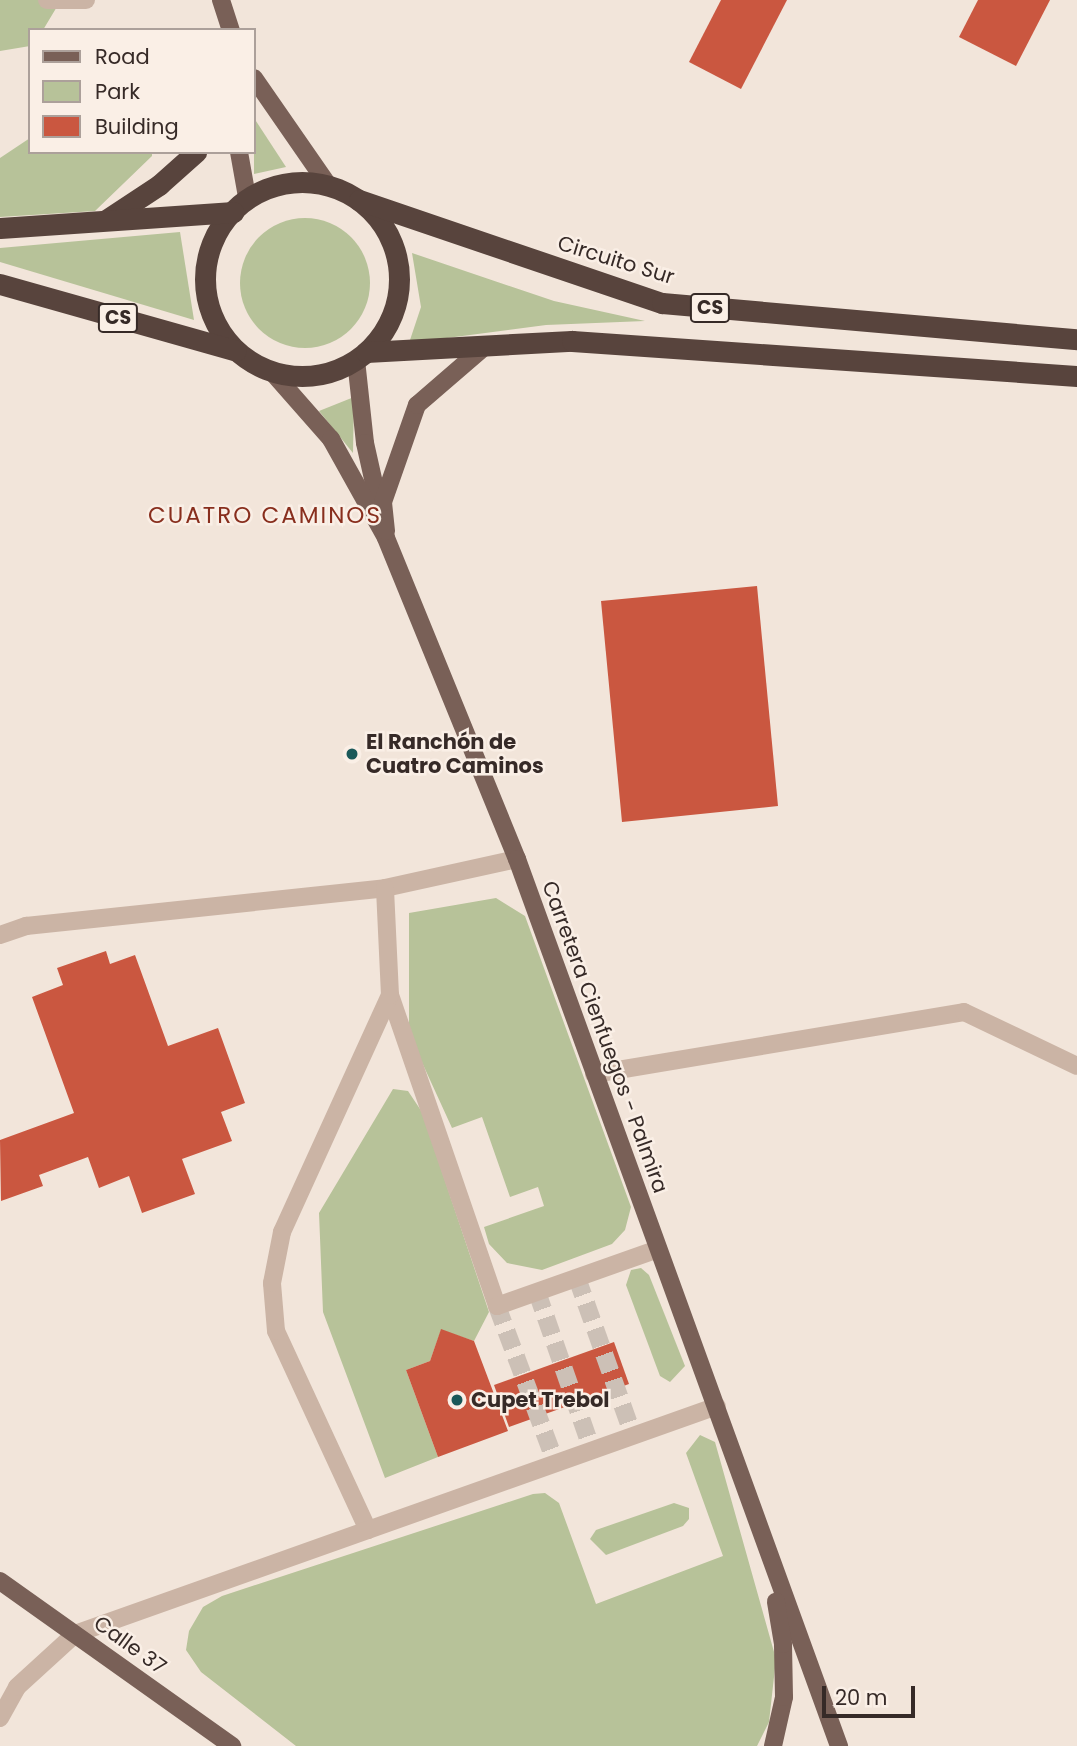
<!DOCTYPE html>
<html>
<head>
<meta charset="utf-8">
<style>
  body { margin:0 }
  #map { position:relative; width:1077px; height:1746px; overflow:hidden; background:#f2e5da; font-family:Poppins,sans-serif }
  div>[style] { position:absolute }
  [style*='--x'] { left:calc(var(--x)*1px); top:calc(var(--y)*1px); width:calc(var(--w)*1px); rotate:calc(var(--a)*1deg) }
  .green>* { inset:0; background:#b7c299 }
  .round { border-radius:50% }
  .building>* { inset:0; background:#ca5740 }
  .minor-tunnel>* { height:18px; margin-top:-9px; transform-origin:0; background:repeating-linear-gradient(90deg,#ccc0b6 0 18px,transparent 0 27px) }
  .minor>* { height:18px; margin:-9px; padding:0 9px; transform-origin:9px; border-radius:9px; background:#cbb4a5 }
  .major>* { height:18px; margin:-9px; padding:0 9px; transform-origin:9px; border-radius:9px; background:#796057 }
  .highway>* { height:21px; margin:-10.5px; padding:0 10.5px; transform-origin:10.5px; border-radius:10.5px; background:#58443d }
  .highway>.ring { margin:-10.5px; padding:0; box-sizing:content-box; background:none; border:21px solid #58443d; border-radius:50% }
  .dots>* { width:19px; height:19px; translate:-50% -50%; box-sizing:border-box; border:4px solid #faefe6; border-radius:50% }
  span { translate:-50% -50%; white-space:nowrap; text-align:center; line-height:1.15; -webkit-text-stroke:5px #faefe6; paint-order:stroke }
  .shield-label span { padding:2px 5px; background:#faefe6; border:2px solid; border-radius:5px; -webkit-text-stroke-width:0 }
  .shield-label { font-size:19px; color:#362a27; font-weight:700 }
  .street-label { font-size:21px; color:#362a27 }
  .poi-label { font-size:21px; color:#362a27; font-weight:700 }
  .left { translate:0 -50%; text-align:left }
  .neighbourhood-label { font-size:23px; color:#882e1d; letter-spacing:2px }
  .legend { position:absolute; left:28px; top:28px; width:228px; height:126px; box-sizing:border-box; background:#faefe6; border:2px solid #aca09a; margin:0; padding:9px 12px; list-style:none; font-size:21px; color:#362a27 }
  .legend li { display:flex; align-items:center; gap:14px; height:35px }
  .legend b { width:35px; border:2px solid #aca09a }
  .scale { position:absolute; left:822px; top:1686px; width:93px; height:32px; box-sizing:border-box; border:4px solid #362a27; border-top:0; padding-left:9px; font-size:21px; line-height:24px; white-space:nowrap; color:#362a27; -webkit-text-stroke:5px #faefe6; paint-order:stroke }
</style>
</head>
<body>
<div id="map">
  <div class="green">
    <i style="clip-path:polygon(0 0,61px 0,43px 30px,30px 30px,30px 46px,0 51px)"></i>
    <i style="clip-path:polygon(254px 118px,286px 167px,254px 174px)"></i>
    <i style="clip-path:polygon(30px 138px,30px 152px,152px 152px,152px 156px,95px 211px,0 217px,0 158px)"></i>
    <i class="round" style="left:240px;top:218px;width:130px;height:130px"></i>
    <i style="clip-path:polygon(180px 232px,194px 320px,0 262px,0 248px)"></i>
    <i style="clip-path:polygon(412px 253px,554px 301px,645px 321px,546px 325px,409px 343px,421px 307px)"></i>
    <i style="clip-path:polygon(354px 397px,353px 453px,319px 411px)"></i>
    <i style="clip-path:polygon(496px 898px,525px 916px,631px 1207px,625px 1230px,612px 1244px,542px 1270px,507px 1263px,489px 1244px,484px 1227px,544px 1206px,538px 1187px,510px 1197px,482px 1117px,452px 1128px,409px 1034px,409px 913px)"></i>
    <i style="clip-path:polygon(393px 1089px,408px 1091px,422px 1112px,489px 1312px,474px 1341px,441px 1330px,430px 1361px,406px 1370px,438px 1457px,385px 1478px,323px 1312px,319px 1213px)"></i>
    <i style="clip-path:polygon(641px 1268px,649px 1275px,685px 1366px,670px 1382px,660px 1376px,626px 1285px,631px 1270px)"></i>
    <i style="clip-path:polygon(700px 1435px,715px 1442px,776px 1659px,769px 1722px,757px 1746px,296px 1746px,201px 1672px,186px 1650px,189px 1631px,203px 1607px,222px 1596px,533px 1494px,545px 1493px,559px 1503px,596px 1604px,723px 1556px,686px 1453px)"></i>
    <i style="clip-path:polygon(674px 1503px,689px 1508px,689px 1519px,683px 1526px,606px 1555px,590px 1539px,596px 1530px)"></i>
  </div>
  <div class="building">
    <i style="clip-path:polygon(721px 0,787px 0,741px 89px,689px 62px)"></i>
    <i style="clip-path:polygon(978px 0,1050px 0,1016px 66px,959px 37px)"></i>
    <i style="clip-path:polygon(757px 586px,778px 806px,622px 822px,601px 601px)"></i>
    <i style="clip-path:polygon(106px 951px,110px 964px,135px 955px,168px 1046px,218px 1028px,245px 1103px,221px 1112px,232px 1141px,182px 1159px,195px 1194px,142px 1213px,129px 1176px,99px 1188px,88px 1157px,39px 1175px,43px 1186px,1px 1201px,0 1140px,74px 1113px,32px 997px,63px 985px,57px 968px)"></i>
    <i style="clip-path:polygon(441px 1329px,474px 1341px,508px 1431px,438px 1457px,406px 1370px,430px 1361px)"></i>
    <i style="clip-path:polygon(614px 1342px,629px 1384px,509px 1427px,494px 1385px)"></i>
  </div>
  <div class="minor-tunnel">
    <i style="--x:577;--y:1278;--w:167;--a:70.4"></i>
    <i style="--x:537;--y:1292;--w:167;--a:70.8"></i>
    <i style="--x:497;--y:1306;--w:169;--a:69.5"></i>
  </div>
  <div class="minor">
    <i style="--x:47;--y:0;--w:39;--a:0"></i>
    <i style="--x:0;--y:935;--w:28;--a:-19"></i>
    <i style="--x:26;--y:926;--w:361;--a:-6"></i>
    <i style="--x:385;--y:888;--w:135;--a:-12.4"></i>
    <i style="--x:390;--y:995;--w:329;--a:71"></i>
    <i style="--x:497;--y:1306;--w:171;--a:-19.5"></i>
    <i style="--x:594;--y:1074;--w:375;--a:-9.5"></i>
    <i style="--x:964;--y:1012;--w:125;--a:25.5"></i>
    <i style="--x:368;--y:1530;--w:219;--a:-114.8"></i>
    <i style="--x:276;--y:1331;--w:48;--a:-94.8"></i>
    <i style="--x:272;--y:1283;--w:52;--a:-78.9"></i>
    <i style="--x:282;--y:1232;--w:260;--a:-65.5"></i>
    <i style="--x:390;--y:995;--w:107;--a:-92.7"></i>
    <i style="--x:0;--y:1718;--w:35;--a:-61"></i>
    <i style="--x:17;--y:1687;--w:79;--a:-42.4"></i>
    <i style="--x:75;--y:1634;--w:681;--a:-19.55"></i>
  </div>
  <div class="major">
    <i style="--x:221;--y:0;--w:32;--a:72"></i>
    <i style="--x:254;--y:78;--w:130;--a:55.3"></i>
    <i style="--x:239;--y:152;--w:46;--a:79.9"></i>
    <i style="--x:356;--y:360;--w:83;--a:83.8"></i>
    <i style="--x:365;--y:443;--w:69;--a:77.4"></i>
    <i style="--x:273;--y:373;--w:88;--a:48.7"></i>
    <i style="--x:331;--y:439;--w:113;--a:60.9"></i>
    <i style="--x:386;--y:538;--w:347;--a:67.8"></i>
    <i style="--x:517;--y:859;--w:944;--a:70.05"></i>
    <i style="--x:386;--y:531;--w:29;--a:-96"></i>
    <i style="--x:383;--y:502;--w:103;--a:-70.7"></i>
    <i style="--x:417;--y:405;--w:87;--a:-40.8"></i>
    <i style="--x:0;--y:1581;--w:285;--a:35.4"></i>
    <i style="--x:773;--y:1746;--w:50;--a:-77.3"></i>
    <i style="--x:784;--y:1697;--w:53;--a:-91.1"></i>
    <i style="--x:783;--y:1644;--w:43;--a:-99.5"></i>
  </div>
  <div class="highway">
    <i class="ring" style="left:205px;top:182px;width:173px;height:173px"></i>
    <i style="--x:359;--y:200;--w:320;--a:18.8"></i>
    <i style="--x:662;--y:303;--w:417;--a:5"></i>
    <i style="--x:106;--y:220;--w:64;--a:-33.4"></i>
    <i style="--x:159;--y:185;--w:50;--a:-41.7"></i>
    <i style="--x:0;--y:228;--w:234;--a:-3.9"></i>
    <i style="--x:0;--y:284;--w:245;--a:15.8"></i>
    <i style="--x:366;--y:352;--w:206;--a:-3.1"></i>
    <i style="--x:572;--y:341;--w:506;--a:3.96"></i>
  </div>
  <div class="dots">
    <i style="left:352px;top:754px;background:#1b5959"></i>
    <i style="left:457px;top:1400px;background:#1b5959"></i>
  </div>
  <div class="shield-label">
    <span style="left:710px;top:308px">CS</span>
    <span style="left:118px;top:318px">CS</span>
  </div>
  <div class="street-label">
    <span style="left:616px;top:260px;rotate:17deg">Circuito Sur</span>
    <span style="left:605px;top:1037px;rotate:70deg">Carretera Cienfuegos - Palmira</span>
    <span style="left:130px;top:1645px;rotate:36deg">Calle 37</span>
  </div>
  <div class="poi-label">
    <span class="left" style="left:366px;top:754px">El Ranchón de<br>Cuatro Caminos</span>
    <span class="left" style="left:471px;top:1400px">Cupet Trebol</span>
  </div>
  <div class="neighbourhood-label">
    <span style="left:265px;top:515px">CUATRO CAMINOS</span>
  </div>
  <ul class="legend">
  <li><b style="height:9px;background:#796057"></b>Road</li>
  <li><b style="height:19px;background:#b7c299"></b>Park</li>
  <li><b style="height:19px;background:#ca5740"></b>Building</li>
  </ul>
  <div class="scale">20 m</div>
</div>
</body>
</html>
